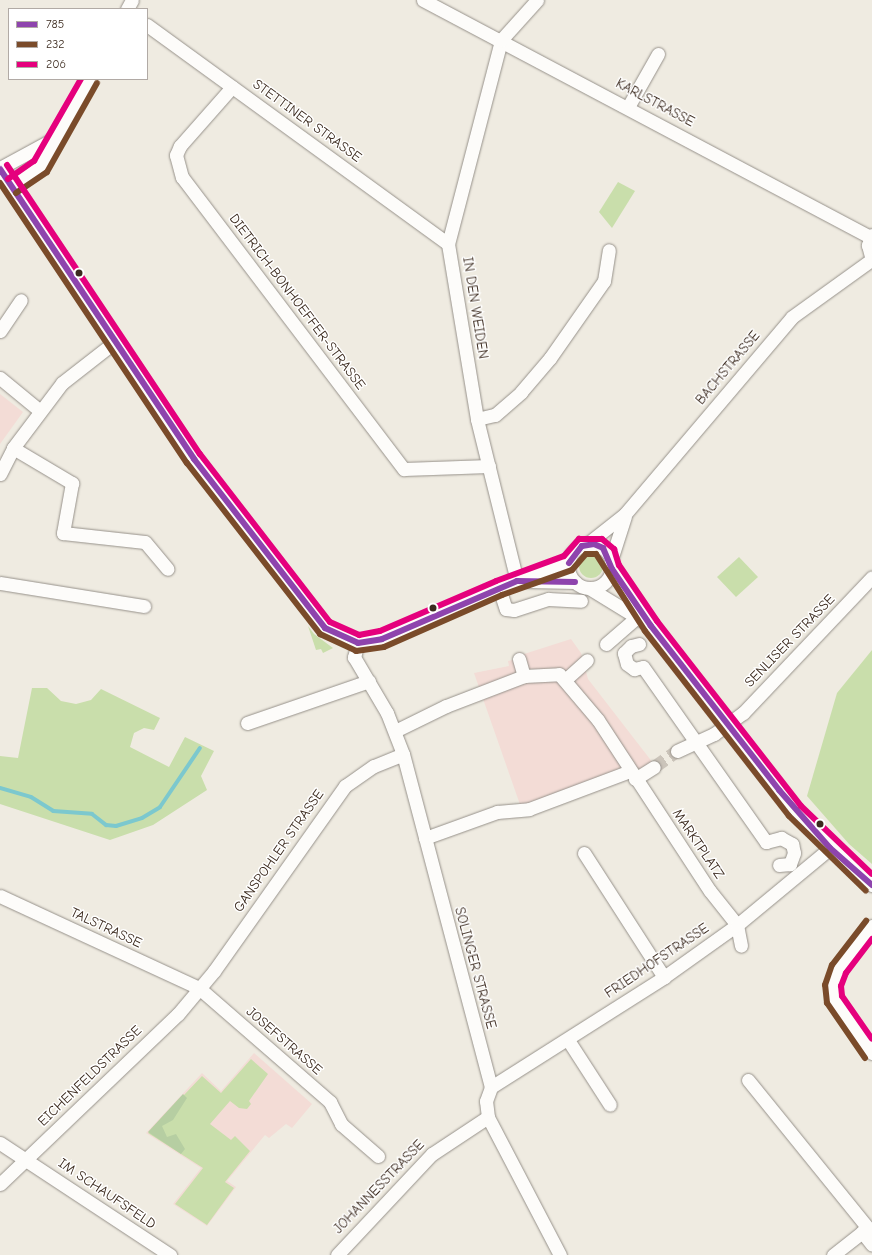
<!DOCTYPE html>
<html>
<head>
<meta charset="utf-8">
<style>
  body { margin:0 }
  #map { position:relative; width:872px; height:1255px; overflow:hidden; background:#efebe1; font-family:"Comic Neue",sans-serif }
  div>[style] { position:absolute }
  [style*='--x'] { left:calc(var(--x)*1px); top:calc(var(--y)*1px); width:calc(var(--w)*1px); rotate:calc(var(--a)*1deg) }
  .built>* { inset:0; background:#f3dcd6 }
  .green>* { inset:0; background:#c9deab }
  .round { border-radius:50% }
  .forest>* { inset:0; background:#b6cea2 }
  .stream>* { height:4px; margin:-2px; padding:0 2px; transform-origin:2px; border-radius:2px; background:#7cc8ce }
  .minor-tunnel>* { height:13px; margin-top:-6.5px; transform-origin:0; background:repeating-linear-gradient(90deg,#cbc4ba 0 13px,transparent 0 19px) }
  .roads { filter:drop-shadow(0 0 1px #96918a) drop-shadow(0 0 1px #96918a) }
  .minor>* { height:13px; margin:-6.5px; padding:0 6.5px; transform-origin:6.5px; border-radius:6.5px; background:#fdfcfa }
  .minor>.ring { margin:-6.5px; padding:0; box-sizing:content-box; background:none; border:13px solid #fdfcfa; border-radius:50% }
  .bus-1>* { height:6px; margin:-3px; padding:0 3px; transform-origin:3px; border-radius:3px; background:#8e44ad }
  .bus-2>* { height:6px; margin:-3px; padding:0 3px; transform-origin:3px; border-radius:3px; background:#7a4b2a }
  .bus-3>* { height:6px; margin:-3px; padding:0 3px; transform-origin:3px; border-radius:3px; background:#e5007d }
  .dots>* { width:11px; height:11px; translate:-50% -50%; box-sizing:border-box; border:2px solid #fff; border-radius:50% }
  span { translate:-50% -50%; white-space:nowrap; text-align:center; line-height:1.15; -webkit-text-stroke:3px #fff; paint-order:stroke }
  .street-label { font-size:14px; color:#3b2a1e }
  .legend { position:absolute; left:8px; top:8px; width:140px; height:72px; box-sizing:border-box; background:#fff; border:1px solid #b1aaa5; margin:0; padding:5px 7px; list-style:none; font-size:12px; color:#3b2a1e }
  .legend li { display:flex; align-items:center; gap:8px; height:20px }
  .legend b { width:20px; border:1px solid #b1aaa5 }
</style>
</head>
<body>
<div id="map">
  <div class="built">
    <i style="clip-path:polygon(0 394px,23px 412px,0 444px)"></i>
    <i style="clip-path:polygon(571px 639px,581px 653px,588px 679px,653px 763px,618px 781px,524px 816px,474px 673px,509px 666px,508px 661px,521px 658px,521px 655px)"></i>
    <i style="clip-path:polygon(254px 1053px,312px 1104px,292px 1128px,286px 1124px,269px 1138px,265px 1135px,227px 1181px,236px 1187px,207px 1226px,173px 1204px,201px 1168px,146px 1133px,202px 1073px,221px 1091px)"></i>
  </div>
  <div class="green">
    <i style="clip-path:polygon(618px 182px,635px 191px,612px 228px,599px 212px)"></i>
    <i class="round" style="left:579px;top:554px;width:24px;height:24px"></i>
    <i style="clip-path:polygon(739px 557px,758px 577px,736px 597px,717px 577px)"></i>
    <i style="clip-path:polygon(308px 626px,314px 634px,333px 648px,323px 653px,321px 649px,316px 650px)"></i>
    <i style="clip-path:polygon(872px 650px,872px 864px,849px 844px,807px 796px,837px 693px)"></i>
    <i style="clip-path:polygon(32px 688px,47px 688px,61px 701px,76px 704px,91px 700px,101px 689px,160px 718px,154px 730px,144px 728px,134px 733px,130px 747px,169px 767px,185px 737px,214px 751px,201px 776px,207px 790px,153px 825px,110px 840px,0 804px,0 756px,18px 758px)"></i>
    <i style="clip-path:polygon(251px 1059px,268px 1074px,249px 1101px,251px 1104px,247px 1109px,239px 1108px,230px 1101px,210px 1124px,231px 1140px,235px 1136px,250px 1151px,225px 1182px,234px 1188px,207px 1225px,175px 1204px,203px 1168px,148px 1133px,202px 1076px,221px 1093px)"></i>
  </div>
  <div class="forest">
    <i style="clip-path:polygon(183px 1094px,187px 1098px,173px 1120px,162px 1126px,167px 1137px,176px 1134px,185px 1149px,181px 1154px,148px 1132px)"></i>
  </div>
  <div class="stream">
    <i style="--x:0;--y:788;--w:32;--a:16"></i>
    <i style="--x:31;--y:797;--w:26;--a:32"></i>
    <i style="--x:53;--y:811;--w:39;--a:4"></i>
    <i style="--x:92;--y:814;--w:18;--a:38"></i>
    <i style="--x:106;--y:825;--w:10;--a:6"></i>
    <i style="--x:116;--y:826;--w:27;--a:-17"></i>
    <i style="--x:142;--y:818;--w:21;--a:-31"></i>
    <i style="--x:160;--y:807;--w:71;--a:-55.9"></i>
  </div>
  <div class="minor-tunnel">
    <i style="--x:654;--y:767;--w:28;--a:-35"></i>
  </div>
  <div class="roads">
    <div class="minor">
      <i style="--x:423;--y:0;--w:506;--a:27.93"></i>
      <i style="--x:127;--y:9;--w:10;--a:-61"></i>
      <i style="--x:147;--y:25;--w:372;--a:36"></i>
      <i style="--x:232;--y:87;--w:79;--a:131.4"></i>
      <i style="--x:180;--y:146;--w:10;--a:114"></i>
      <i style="--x:176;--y:155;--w:23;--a:75"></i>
      <i style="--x:182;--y:177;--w:367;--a:52.8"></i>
      <i style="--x:404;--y:469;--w:85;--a:-2"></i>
      <i style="--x:628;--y:107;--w:61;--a:-60.5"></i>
      <i style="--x:0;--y:168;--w:67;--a:-28.5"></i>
      <i style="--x:0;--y:169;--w:349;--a:56.2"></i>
      <i style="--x:194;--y:459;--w:214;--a:52.2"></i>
      <i style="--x:325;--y:628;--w:36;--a:24"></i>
      <i style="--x:358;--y:643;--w:24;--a:-9"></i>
      <i style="--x:382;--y:639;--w:128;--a:-23.6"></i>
      <i style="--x:499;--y:588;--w:74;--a:-19.7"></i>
      <i style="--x:12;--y:186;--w:34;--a:-34"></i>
      <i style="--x:40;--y:167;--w:101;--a:-60.4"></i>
      <i style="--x:872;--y:235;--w:11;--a:112"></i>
      <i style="--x:868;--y:245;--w:16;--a:75"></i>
      <i style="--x:0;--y:331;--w:37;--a:-56"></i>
      <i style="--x:0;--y:378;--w:50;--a:39.4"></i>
      <i style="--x:477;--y:419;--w:18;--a:-13"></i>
      <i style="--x:495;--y:415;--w:35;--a:-41"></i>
      <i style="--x:521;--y:392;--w:45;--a:-49.5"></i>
      <i style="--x:550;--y:358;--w:94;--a:-55"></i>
      <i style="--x:604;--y:281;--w:31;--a:-81"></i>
      <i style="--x:13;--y:448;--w:69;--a:30.7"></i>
      <i style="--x:72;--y:483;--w:51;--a:100.2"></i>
      <i style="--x:63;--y:533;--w:82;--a:6.3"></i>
      <i style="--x:145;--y:542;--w:35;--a:50"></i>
      <i style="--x:0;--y:474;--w:29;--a:-63"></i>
      <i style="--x:13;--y:448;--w:81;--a:-53"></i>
      <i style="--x:62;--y:383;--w:68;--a:-37.9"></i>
      <i style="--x:587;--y:544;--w:48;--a:-38.3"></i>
      <i style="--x:625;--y:514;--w:258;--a:-49.7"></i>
      <i style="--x:792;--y:317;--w:97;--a:-35.8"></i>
      <i class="ring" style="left:568px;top:544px;width:31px;height:31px"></i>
      <i style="--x:611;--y:560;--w:46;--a:-72.3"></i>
      <i style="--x:612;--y:569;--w:69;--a:55.6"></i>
      <i style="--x:651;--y:626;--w:234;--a:52.1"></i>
      <i style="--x:795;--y:811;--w:107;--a:43.9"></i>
      <i style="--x:517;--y:581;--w:167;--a:-103.9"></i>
      <i style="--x:477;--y:419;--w:177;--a:-99.4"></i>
      <i style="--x:448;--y:244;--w:211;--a:-75.4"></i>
      <i style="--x:501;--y:40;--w:54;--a:-48"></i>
      <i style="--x:527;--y:581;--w:48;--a:1.2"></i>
      <i style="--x:0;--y:583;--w:146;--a:9.1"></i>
      <i style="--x:499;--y:588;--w:22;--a:72"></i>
      <i style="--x:506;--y:609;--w:8;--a:7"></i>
      <i style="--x:514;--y:610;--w:36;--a:-18"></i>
      <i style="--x:548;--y:599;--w:33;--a:3"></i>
      <i style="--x:589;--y:588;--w:73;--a:31.5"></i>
      <i style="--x:358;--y:643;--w:15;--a:106"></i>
      <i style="--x:354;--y:657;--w:65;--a:59.5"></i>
      <i style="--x:387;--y:713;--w:44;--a:68.7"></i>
      <i style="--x:403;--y:754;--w:344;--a:75.2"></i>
      <i style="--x:606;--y:644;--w:38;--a:-41"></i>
      <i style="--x:639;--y:644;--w:8;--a:166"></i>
      <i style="--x:631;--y:646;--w:10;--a:135"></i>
      <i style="--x:624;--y:653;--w:11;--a:75"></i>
      <i style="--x:627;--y:664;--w:9;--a:36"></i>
      <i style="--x:634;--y:669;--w:9;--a:-13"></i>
      <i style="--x:643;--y:667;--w:214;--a:54.9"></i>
      <i style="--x:766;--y:842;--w:16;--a:-15"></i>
      <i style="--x:781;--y:838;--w:13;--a:29"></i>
      <i style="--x:792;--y:844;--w:9;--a:77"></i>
      <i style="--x:794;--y:853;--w:12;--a:110"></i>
      <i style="--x:790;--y:864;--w:11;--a:175"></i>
      <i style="--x:519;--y:659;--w:18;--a:74"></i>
      <i style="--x:566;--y:679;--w:28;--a:-42"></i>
      <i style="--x:247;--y:723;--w:129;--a:-19"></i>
      <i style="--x:395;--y:731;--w:57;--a:-26.1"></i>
      <i style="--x:446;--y:706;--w:84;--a:-21"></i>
      <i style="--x:524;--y:676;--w:35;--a:-3"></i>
      <i style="--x:559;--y:674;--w:60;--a:49.7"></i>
      <i style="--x:598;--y:720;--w:204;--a:56.8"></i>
      <i style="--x:710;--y:891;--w:43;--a:51.5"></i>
      <i style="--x:677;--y:751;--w:41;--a:-24.7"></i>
      <i style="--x:714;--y:734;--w:36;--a:-36"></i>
      <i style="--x:743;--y:713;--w:187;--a:-46.5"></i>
      <i style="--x:635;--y:779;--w:22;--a:-32"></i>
      <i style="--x:425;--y:838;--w:77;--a:-19.9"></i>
      <i style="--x:497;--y:812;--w:32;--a:-5"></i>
      <i style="--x:529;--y:809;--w:108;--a:-20.6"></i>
      <i style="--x:584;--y:853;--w:148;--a:57.2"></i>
      <i style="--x:0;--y:896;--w:219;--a:24.8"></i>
      <i style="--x:199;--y:988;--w:174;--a:41"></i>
      <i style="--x:330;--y:1102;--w:25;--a:63"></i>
      <i style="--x:341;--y:1124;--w:49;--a:40.9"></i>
      <i style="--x:737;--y:925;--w:21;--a:79"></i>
      <i style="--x:872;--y:926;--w:54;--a:127.5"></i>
      <i style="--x:839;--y:969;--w:17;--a:111"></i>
      <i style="--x:833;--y:985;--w:14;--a:86"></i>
      <i style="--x:834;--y:999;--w:66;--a:54.9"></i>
      <i style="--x:568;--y:1040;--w:77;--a:57.1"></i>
      <i style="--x:748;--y:1080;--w:191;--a:51"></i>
      <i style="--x:868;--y:1228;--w:7;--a:146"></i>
      <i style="--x:0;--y:1143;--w:204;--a:33.4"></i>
      <i style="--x:0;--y:1184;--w:246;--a:-43.7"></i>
      <i style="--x:178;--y:1014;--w:56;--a:-50.1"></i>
      <i style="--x:214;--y:971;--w:227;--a:-54.7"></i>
      <i style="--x:345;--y:786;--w:35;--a:-35"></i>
      <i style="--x:374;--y:766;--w:31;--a:-22"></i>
      <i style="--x:337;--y:1255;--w:139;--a:-46.8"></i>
      <i style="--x:432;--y:1154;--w:67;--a:-33.5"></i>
      <i style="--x:560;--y:1255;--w:156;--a:-117.6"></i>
      <i style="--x:488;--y:1117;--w:16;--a:-97"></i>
      <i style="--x:486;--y:1101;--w:15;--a:-70"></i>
      <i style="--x:491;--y:1087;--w:205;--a:-32.4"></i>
      <i style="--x:664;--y:977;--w:90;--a:-35.5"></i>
      <i style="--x:737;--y:925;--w:121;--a:-39.6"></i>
      <i style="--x:833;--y:1255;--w:37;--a:-38"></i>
      <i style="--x:862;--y:1232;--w:16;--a:52"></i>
    </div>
  </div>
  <div class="bus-1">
    <i style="--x:0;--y:169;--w:349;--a:56.2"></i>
    <i style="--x:194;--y:459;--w:214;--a:52.2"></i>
    <i style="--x:325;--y:628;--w:36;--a:24"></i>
    <i style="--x:358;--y:643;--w:24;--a:-9"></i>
    <i style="--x:382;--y:639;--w:147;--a:-23.2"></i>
    <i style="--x:517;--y:581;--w:58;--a:1"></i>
    <i style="--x:569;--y:563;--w:21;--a:-53"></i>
    <i style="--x:582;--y:546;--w:12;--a:-9"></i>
    <i style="--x:594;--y:544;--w:10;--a:24"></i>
    <i style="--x:603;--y:548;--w:23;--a:67"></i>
    <i style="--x:612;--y:569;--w:69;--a:55.6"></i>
    <i style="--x:651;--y:626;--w:208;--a:52"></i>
    <i style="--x:779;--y:790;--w:77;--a:48.7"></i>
    <i style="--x:830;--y:848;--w:56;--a:41.4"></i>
  </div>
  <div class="bus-2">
    <i style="--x:0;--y:183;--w:337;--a:56.3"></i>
    <i style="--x:187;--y:463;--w:217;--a:52.1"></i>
    <i style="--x:320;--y:634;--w:40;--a:25"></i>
    <i style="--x:356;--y:651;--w:28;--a:-8"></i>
    <i style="--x:384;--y:647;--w:129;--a:-23.8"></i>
    <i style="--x:502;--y:595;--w:74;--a:-19.7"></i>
    <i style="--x:572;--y:570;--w:21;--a:-49"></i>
    <i style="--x:586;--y:554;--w:10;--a:0"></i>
    <i style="--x:596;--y:554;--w:91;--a:57.5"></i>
    <i style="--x:645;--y:631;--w:234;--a:52.1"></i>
    <i style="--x:789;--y:816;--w:107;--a:44.2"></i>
    <i style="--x:16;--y:193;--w:37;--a:-34"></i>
    <i style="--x:47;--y:172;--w:102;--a:-60.7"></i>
    <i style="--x:865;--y:1058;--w:67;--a:-124.6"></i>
    <i style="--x:827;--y:1003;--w:18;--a:-96"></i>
    <i style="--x:825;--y:985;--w:21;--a:-71"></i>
    <i style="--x:832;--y:965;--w:56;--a:-52.3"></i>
  </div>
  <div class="bus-3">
    <i style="--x:7;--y:165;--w:348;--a:56.3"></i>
    <i style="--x:200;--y:454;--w:212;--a:52.3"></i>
    <i style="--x:330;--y:622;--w:32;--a:24"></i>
    <i style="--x:359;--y:635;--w:21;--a:-11"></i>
    <i style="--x:380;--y:631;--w:126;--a:-23.3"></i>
    <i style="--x:496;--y:581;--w:72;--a:-20.2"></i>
    <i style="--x:564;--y:556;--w:23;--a:-49"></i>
    <i style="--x:579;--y:539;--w:23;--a:0"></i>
    <i style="--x:602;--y:539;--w:16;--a:40"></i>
    <i style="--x:614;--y:549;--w:17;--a:73"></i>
    <i style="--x:619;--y:565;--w:68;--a:55.8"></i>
    <i style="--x:657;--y:621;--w:234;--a:52.1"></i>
    <i style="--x:801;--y:806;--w:98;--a:43.8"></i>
    <i style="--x:8;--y:179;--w:32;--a:-35"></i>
    <i style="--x:34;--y:161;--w:95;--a:-60.2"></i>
    <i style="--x:872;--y:939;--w:43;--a:127.4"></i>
    <i style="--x:846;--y:973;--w:14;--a:111"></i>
    <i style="--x:841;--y:986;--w:10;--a:84"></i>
    <i style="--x:842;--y:996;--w:52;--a:55.1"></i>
  </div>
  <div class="dots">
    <i style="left:79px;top:273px;background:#3b2a1e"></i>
    <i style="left:433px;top:608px;background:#3b2a1e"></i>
    <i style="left:820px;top:824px;background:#3b2a1e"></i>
  </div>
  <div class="street-label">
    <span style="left:655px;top:103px;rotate:28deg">KARLSTRASSE</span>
    <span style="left:307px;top:121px;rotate:36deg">STETTINER STRASSE</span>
    <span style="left:297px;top:302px;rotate:53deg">DIETRICH-BONHOEFFER-STRASSE</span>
    <span style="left:475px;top:308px;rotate:81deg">IN DEN WEIDEN</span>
    <span style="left:728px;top:368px;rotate:-50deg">BACHSTRASSE</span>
    <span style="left:790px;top:641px;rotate:-46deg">SENLISER STRASSE</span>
    <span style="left:698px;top:844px;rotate:56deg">MARKTPLATZ</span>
    <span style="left:279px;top:851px;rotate:-55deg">GANSPOHLER STRASSE</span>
    <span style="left:106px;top:928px;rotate:25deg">TALSTRASSE</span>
    <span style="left:657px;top:961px;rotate:-34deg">FRIEDHOFSTRASSE</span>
    <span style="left:475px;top:968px;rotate:75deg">SOLINGER STRASSE</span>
    <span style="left:284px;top:1041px;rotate:41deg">JOSEFSTRASSE</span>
    <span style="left:90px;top:1076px;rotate:-44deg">EICHENFELDSTRASSE</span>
    <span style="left:379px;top:1187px;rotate:-46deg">JOHANNESSTRASSE</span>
    <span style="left:107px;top:1194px;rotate:34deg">IM SCHAUFSFELD</span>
  </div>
  <ul class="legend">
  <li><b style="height:5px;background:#8e44ad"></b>785</li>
  <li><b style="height:5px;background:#7a4b2a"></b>232</li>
  <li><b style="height:5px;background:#e5007d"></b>206</li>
  </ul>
</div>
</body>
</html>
